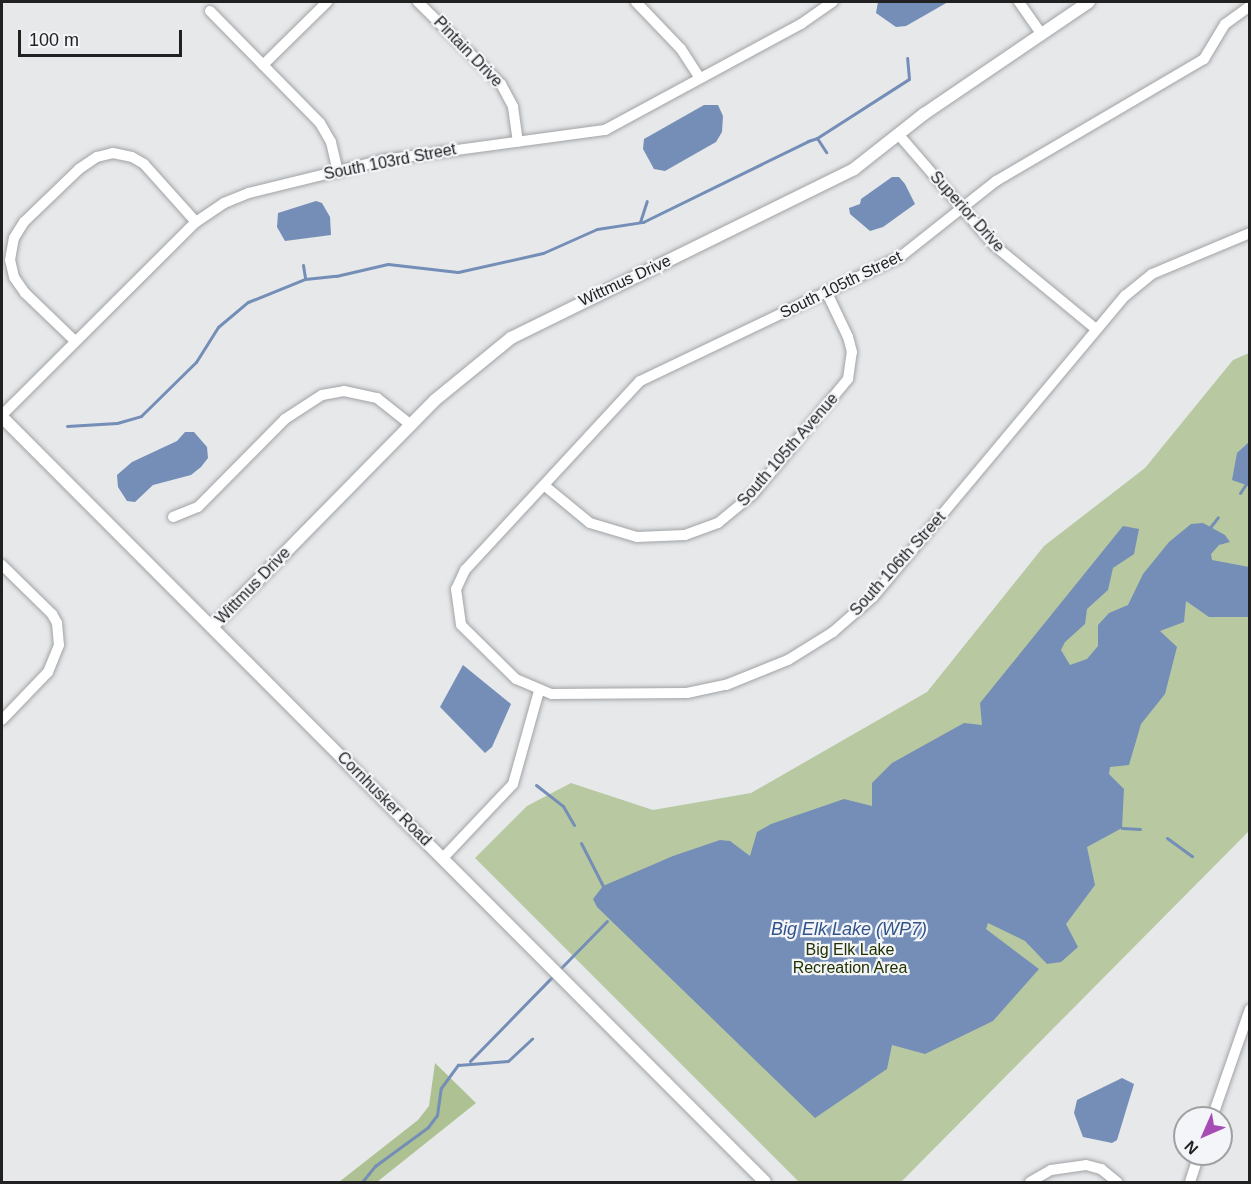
<!DOCTYPE html>
<html>
<head>
<meta charset="utf-8">
<style>
  body { margin:0 }
  #map { position:relative; width:1251px; height:1184px; overflow:hidden; background:#e6e8ea; font-family:Arial,sans-serif }
  div>[style] { position:absolute }
  [style*='--x'] { left:calc(var(--x)*1px); top:calc(var(--y)*1px); width:calc(var(--w)*1px); rotate:calc(var(--a)*1deg) }
  .green>* { inset:0; background:#b8c9a2 }
  .forest>* { inset:0; background:#aec192 }
  .water>* { inset:0; background:#748eb7 }
  .stream>* { height:3px; margin:-1.5px; padding:0 1.5px; transform-origin:1.5px; border-radius:1.5px; background:#748eb7 }
  .roads { filter:drop-shadow(0 0 2px #a1a3a5) drop-shadow(0 0 2px #a1a3a5) }
  .minor>* { height:10px; margin:-5px; padding:0 5px; transform-origin:5px; border-radius:5px; background:#fff }
  .tertiary>* { height:12px; margin:-6px; padding:0 6px; transform-origin:6px; border-radius:6px; background:#fff }
  span { translate:-50% -50%; white-space:nowrap; text-align:center; line-height:1.15; -webkit-text-stroke:4.5px #f3f5f8; paint-order:stroke }
  .street-label { font-size:16px; color:#212122 }
  .park-label { font-size:16px; color:#223200 }
  .water-label { font-size:18px; color:#305389; font-style:italic }
  .frame { position:absolute; inset:0; border:3px solid #212122; pointer-events:none }
  .north { position:absolute; left:1173px; top:1106px; width:60px; height:60px; box-sizing:border-box; background:#f3f5f8; border:2px solid #9fa0a2; border-radius:50%; rotate:225deg; font-size:16px; font-weight:700; line-height:24px; text-align:center; color:#212122 }
  .north::after { content:''; display:block; margin:auto; width:21px; height:27px; background:#a74cb7; clip-path:polygon(50% 0,100% 100%,50% 72%,0 100%) }
  .scale { position:absolute; left:18px; top:30px; width:164px; height:27px; box-sizing:border-box; border:3px solid #212122; border-top:0; padding-left:8px; font-size:18px; line-height:21px; white-space:nowrap; color:#212122; -webkit-text-stroke:4px #f3f5f8; paint-order:stroke }
</style>
</head>
<body>
<div id="map">
  <div class="green">
    <i style="clip-path:polygon(1249px 353px,1249px 831px,901px 1182px,799px 1182px,475px 858px,527px 806px,571px 783px,653px 810px,751px 793px,927px 692px,1044px 546px,1145px 468px,1233px 360px)"></i>
  </div>
  <div class="forest">
    <i style="clip-path:polygon(435px 1063px,476px 1103px,377px 1182px,339px 1182px,418px 1120px,429px 1106px)"></i>
  </div>
  <div class="water">
    <i style="clip-path:polygon(878px 2px,948px 2px,906px 26px,896px 27px,876px 13px)"></i>
    <i style="clip-path:polygon(704px 105px,718px 105px,723px 116px,722px 132px,716px 142px,665px 171px,654px 169px,643px 149px,644px 139px)"></i>
    <i style="clip-path:polygon(892px 177px,899px 177px,905px 184px,915px 204px,883px 227px,870px 231px,850px 214px,849px 208px,860px 204px,861px 199px)"></i>
    <i style="clip-path:polygon(316px 201px,322px 203px,330px 217px,331px 235px,285px 241px,277px 227px,278px 213px)"></i>
    <i style="clip-path:polygon(185px 432px,194px 432px,207px 447px,208px 458px,201px 467px,191px 475px,153px 485px,135px 502px,127px 501px,118px 487px,117px 475px,132px 462px,177px 441px)"></i>
    <i style="clip-path:polygon(1249px 442px,1250px 486px,1249px 486px,1232px 480px,1237px 453px)"></i>
    <i style="clip-path:polygon(1203px 523px,1225px 535px,1230px 542px,1219px 545px,1211px 554px,1212px 560px,1249px 567px,1249px 617px,1209px 617px,1186px 601px,1184px 622px,1160px 631px,1177px 647px,1165px 694px,1141px 724px,1129px 765px,1110px 767px,1109px 774px,1124px 789px,1122px 828px,1087px 847px,1095px 885px,1066px 924px,1078px 947px,1061px 962px,1047px 964px,1025px 941px,988px 923px,986px 929px,1039px 969px,993px 1021px,925px 1054px,892px 1045px,887px 1069px,815px 1118px,597px 907px,593px 899px,603px 886px,673px 856px,720px 840px,730px 841px,750px 856px,757px 832px,771px 824px,844px 799px,872px 806px,872px 783px,892px 763px,964px 723px,982px 725px,980px 703px,1123px 526px,1139px 529px,1134px 554px,1113px 568px,1108px 590px,1087px 609px,1085px 624px,1065px 642px,1061px 650px,1070px 665px,1087px 659px,1098px 646px,1098px 625px,1109px 613px,1128px 605px,1143px 574px,1169px 542px,1191px 524px)"></i>
    <i style="clip-path:polygon(463px 665px,511px 704px,492px 747px,485px 753px,440px 707px)"></i>
    <i style="clip-path:polygon(1122px 1078px,1134px 1084px,1117px 1140px,1112px 1143px,1083px 1137px,1074px 1113px,1077px 1100px)"></i>
  </div>
  <div class="stream">
    <i style="--x:817;--y:138;--w:109;--a:-32.7"></i>
    <i style="--x:909;--y:79;--w:21;--a:-95"></i>
    <i style="--x:640;--y:222;--w:22;--a:-72"></i>
    <i style="--x:303;--y:265;--w:13;--a:81"></i>
    <i style="--x:67;--y:426;--w:50;--a:-3.4"></i>
    <i style="--x:117;--y:423;--w:25;--a:-16"></i>
    <i style="--x:141;--y:416;--w:77;--a:-44.5"></i>
    <i style="--x:196;--y:362;--w:41;--a:-57.8"></i>
    <i style="--x:218;--y:327;--w:39;--a:-40"></i>
    <i style="--x:248;--y:302;--w:61;--a:-22"></i>
    <i style="--x:305;--y:279;--w:31;--a:-6"></i>
    <i style="--x:336;--y:276;--w:53;--a:-13"></i>
    <i style="--x:388;--y:264;--w:70;--a:6.5"></i>
    <i style="--x:458;--y:272;--w:87;--a:-12.6"></i>
    <i style="--x:543;--y:253;--w:59;--a:-24"></i>
    <i style="--x:597;--y:229;--w:47;--a:-8.7"></i>
    <i style="--x:643;--y:222;--w:184;--a:-26.1"></i>
    <i style="--x:808;--y:141;--w:9;--a:-18"></i>
    <i style="--x:817;--y:138;--w:17;--a:57"></i>
    <i style="--x:1240;--y:493;--w:18;--a:-56"></i>
    <i style="--x:1208;--y:530;--w:16;--a:-52"></i>
    <i style="--x:536;--y:785;--w:34;--a:38"></i>
    <i style="--x:563;--y:806;--w:22;--a:60"></i>
    <i style="--x:1122;--y:828;--w:18;--a:3"></i>
    <i style="--x:1167;--y:838;--w:31;--a:36"></i>
    <i style="--x:581;--y:843;--w:48;--a:62.9"></i>
    <i style="--x:558;--y:971;--w:70;--a:-45.6"></i>
    <i style="--x:470;--y:1061;--w:119;--a:-45.7"></i>
    <i style="--x:362;--y:1182;--w:21;--a:-51"></i>
    <i style="--x:375;--y:1166;--w:66;--a:-36.3"></i>
    <i style="--x:428;--y:1127;--w:15;--a:-53"></i>
    <i style="--x:437;--y:1115;--w:27;--a:-82"></i>
    <i style="--x:441;--y:1088;--w:29;--a:-54"></i>
    <i style="--x:458;--y:1065;--w:50;--a:-4.6"></i>
    <i style="--x:508;--y:1061;--w:33;--a:-43"></i>
  </div>
  <div class="roads">
    <div class="minor">
      <i style="--x:418;--y:2;--w:117;--a:44.7"></i>
      <i style="--x:501;--y:84;--w:26;--a:62"></i>
      <i style="--x:513;--y:107;--w:35;--a:82"></i>
      <i style="--x:636;--y:2;--w:65;--a:46.2"></i>
      <i style="--x:681;--y:49;--w:35;--a:57"></i>
      <i style="--x:1019;--y:2;--w:39;--a:55"></i>
      <i style="--x:1250;--y:6;--w:31;--a:144"></i>
      <i style="--x:1225;--y:24;--w:41;--a:121"></i>
      <i style="--x:1204;--y:59;--w:241;--a:149.6"></i>
      <i style="--x:996;--y:181;--w:122;--a:141.6"></i>
      <i style="--x:900;--y:257;--w:288;--a:154.5"></i>
      <i style="--x:640;--y:381;--w:258;--a:132.8"></i>
      <i style="--x:465;--y:570;--w:21;--a:115"></i>
      <i style="--x:456;--y:589;--w:36;--a:82"></i>
      <i style="--x:461;--y:625;--w:77;--a:44.5"></i>
      <i style="--x:516;--y:679;--w:39;--a:23"></i>
      <i style="--x:552;--y:694;--w:135;--a:-0.4"></i>
      <i style="--x:687;--y:693;--w:40;--a:-12"></i>
      <i style="--x:726;--y:685;--w:67;--a:-22"></i>
      <i style="--x:788;--y:660;--w:53;--a:-31.9"></i>
      <i style="--x:833;--y:632;--w:53;--a:-41.2"></i>
      <i style="--x:873;--y:597;--w:393;--a:-50.1"></i>
      <i style="--x:1125;--y:296;--w:35;--a:-39"></i>
      <i style="--x:1152;--y:274;--w:106;--a:-22.7"></i>
      <i style="--x:210;--y:11;--w:157;--a:45.5"></i>
      <i style="--x:320;--y:123;--w:22;--a:60"></i>
      <i style="--x:331;--y:142;--w:31;--a:77"></i>
      <i style="--x:263;--y:65;--w:90;--a:-44.5"></i>
      <i style="--x:899;--y:135;--w:145;--a:49.2"></i>
      <i style="--x:994;--y:245;--w:132;--a:39.5"></i>
      <i style="--x:74;--y:340;--w:68;--a:-136.2"></i>
      <i style="--x:25;--y:293;--w:19;--a:-125"></i>
      <i style="--x:14;--y:277;--w:17;--a:-103"></i>
      <i style="--x:10;--y:260;--w:22;--a:-80"></i>
      <i style="--x:14;--y:238;--w:19;--a:-58"></i>
      <i style="--x:24;--y:222;--w:76;--a:-43.9"></i>
      <i style="--x:79;--y:169;--w:22;--a:-34"></i>
      <i style="--x:97;--y:157;--w:16;--a:-14"></i>
      <i style="--x:113;--y:153;--w:19;--a:12"></i>
      <i style="--x:132;--y:157;--w:14;--a:30"></i>
      <i style="--x:144;--y:164;--w:78;--a:48.1"></i>
      <i style="--x:2;--y:415;--w:274;--a:-44.9"></i>
      <i style="--x:196;--y:222;--w:34;--a:-34"></i>
      <i style="--x:224;--y:203;--w:27;--a:-22"></i>
      <i style="--x:249;--y:193;--w:138;--a:-13.8"></i>
      <i style="--x:383;--y:160;--w:224;--a:-7.7"></i>
      <i style="--x:605;--y:130;--w:223;--a:-28.4"></i>
      <i style="--x:801;--y:24;--w:39;--a:-35"></i>
      <i style="--x:545;--y:486;--w:58;--a:39.4"></i>
      <i style="--x:590;--y:523;--w:49;--a:16.6"></i>
      <i style="--x:637;--y:537;--w:48;--a:-2.4"></i>
      <i style="--x:685;--y:535;--w:35;--a:-20"></i>
      <i style="--x:718;--y:523;--w:44;--a:-39.5"></i>
      <i style="--x:752;--y:495;--w:151;--a:-50.4"></i>
      <i style="--x:848;--y:379;--w:27;--a:-82"></i>
      <i style="--x:852;--y:352;--w:16;--a:-105"></i>
      <i style="--x:848;--y:337;--w:49;--a:-115.5"></i>
      <i style="--x:173;--y:517;--w:27;--a:-22"></i>
      <i style="--x:198;--y:507;--w:124;--a:-45.3"></i>
      <i style="--x:285;--y:419;--w:44;--a:-33"></i>
      <i style="--x:322;--y:395;--w:22;--a:-10"></i>
      <i style="--x:344;--y:391;--w:34;--a:12"></i>
      <i style="--x:377;--y:398;--w:43;--a:38.5"></i>
      <i style="--x:2;--y:565;--w:70;--a:44.4"></i>
      <i style="--x:52;--y:614;--w:10;--a:61"></i>
      <i style="--x:57;--y:623;--w:22;--a:85"></i>
      <i style="--x:59;--y:645;--w:29;--a:112"></i>
      <i style="--x:48;--y:672;--w:66;--a:133.8"></i>
      <i style="--x:443;--y:858;--w:102;--a:-46.6"></i>
      <i style="--x:513;--y:784;--w:97;--a:-74.4"></i>
      <i style="--x:1212;--y:1118;--w:115;--a:-70.8"></i>
      <i style="--x:1030;--y:1182;--w:24;--a:-30"></i>
      <i style="--x:1051;--y:1170;--w:35;--a:-8"></i>
      <i style="--x:1086;--y:1165;--w:16;--a:15"></i>
      <i style="--x:1101;--y:1169;--w:21;--a:39"></i>
      <i style="--x:1190;--y:1182;--w:29;--a:-72"></i>
    </div>
    <div class="tertiary">
      <i style="--x:2;--y:417;--w:1080;--a:45.07"></i>
      <i style="--x:212;--y:627;--w:318;--a:-45.5"></i>
      <i style="--x:435;--y:400;--w:98;--a:-39.2"></i>
      <i style="--x:511;--y:338;--w:382;--a:-26.2"></i>
      <i style="--x:854;--y:169;--w:89;--a:-38.2"></i>
      <i style="--x:924;--y:114;--w:199;--a:-34.2"></i>
    </div>
  </div>
  <div class="street-label">
    <span style="left:468px;top:52px;rotate:46deg">Pintain Drive</span>
    <span style="left:390px;top:162px;rotate:-11deg">South 103rd Street</span>
    <span style="left:967px;top:212px;rotate:48deg">Superior Drive</span>
    <span style="left:625px;top:281px;rotate:-25deg">Wittmus Drive</span>
    <span style="left:841px;top:285px;rotate:-26deg">South 105th Street</span>
    <span style="left:788px;top:450px;rotate:-49deg">South 105th Avenue</span>
    <span style="left:898px;top:564px;rotate:-48deg">South 106th Street</span>
    <span style="left:253px;top:586px;rotate:-46deg">Wittmus Drive</span>
    <span style="left:384px;top:799px;rotate:45deg">Cornhusker Road</span>
  </div>
  <div class="park-label">
    <span style="left:850px;top:959px">Big Elk Lake<br>Recreation Area</span>
  </div>
  <div class="water-label">
    <span style="left:849px;top:929px">Big Elk Lake (WP7)</span>
  </div>
  <div class="frame"></div>
  <div class="north">N</div>
  <div class="scale">100 m</div>
</div>
</body>
</html>
